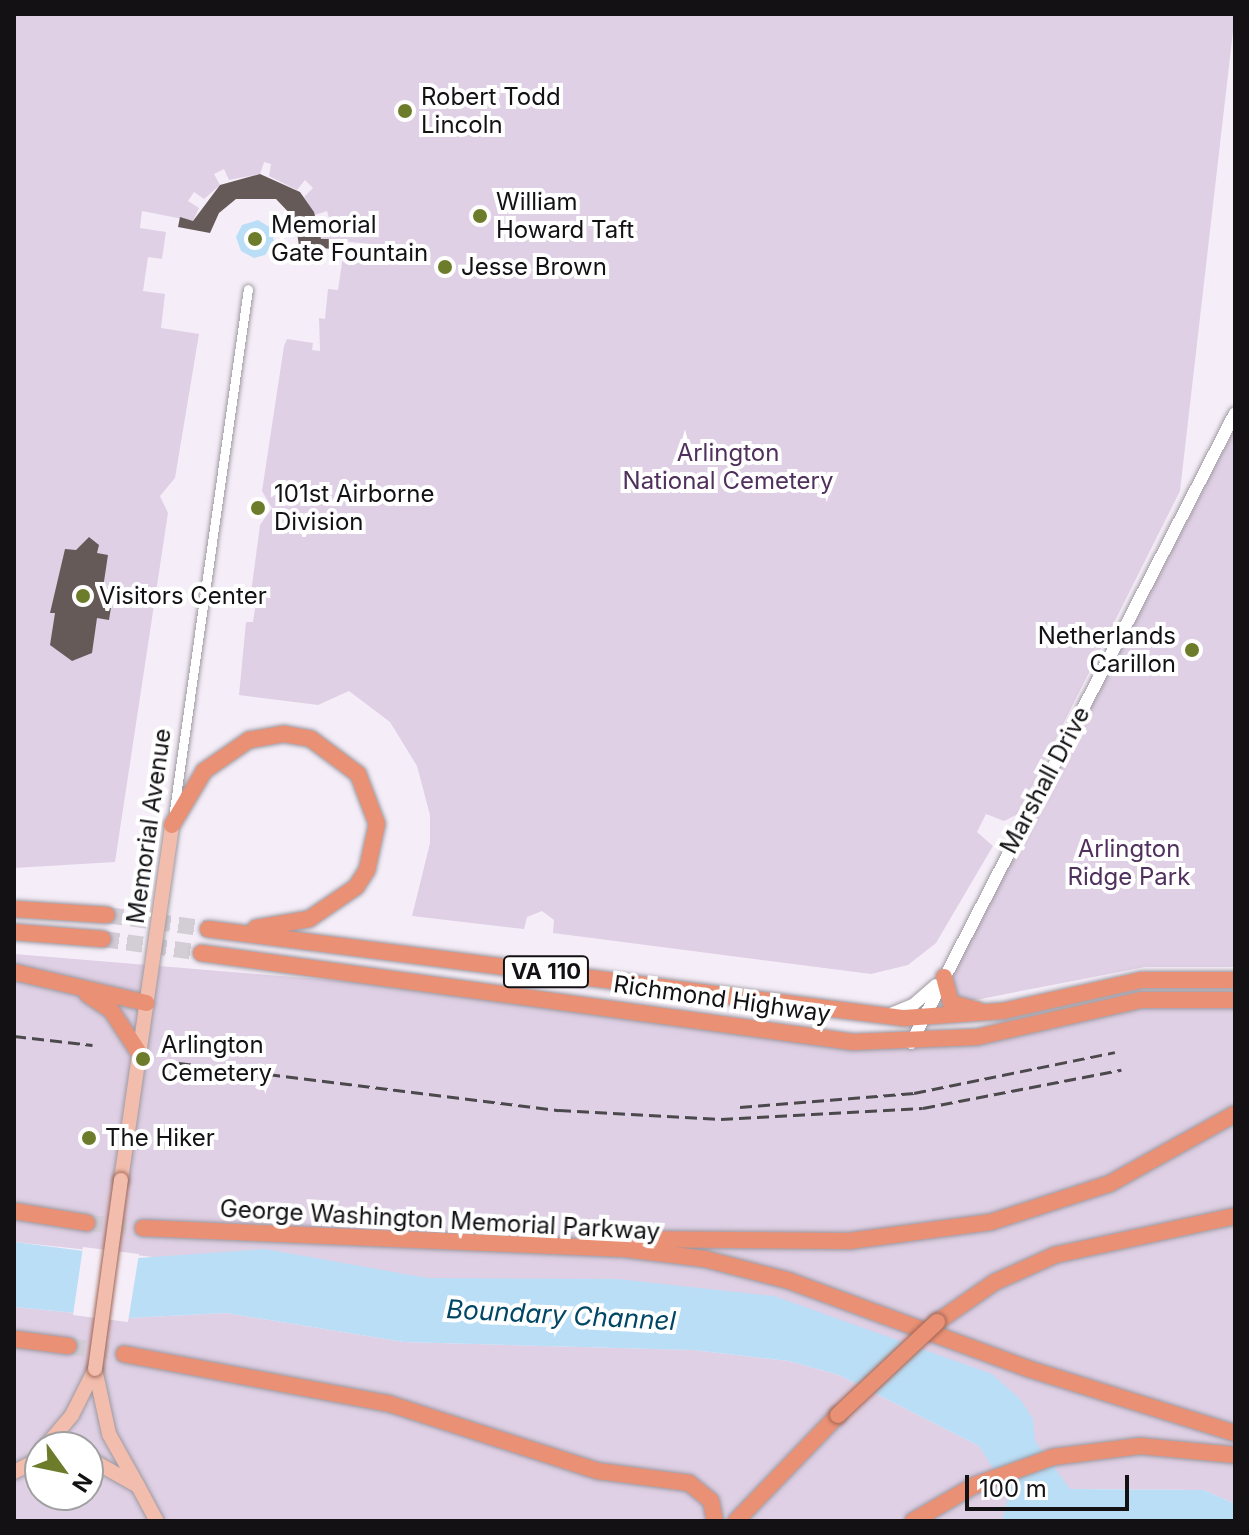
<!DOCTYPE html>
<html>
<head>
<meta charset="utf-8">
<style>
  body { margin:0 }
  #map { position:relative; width:1249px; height:1535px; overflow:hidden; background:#f5eef8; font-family:Inter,sans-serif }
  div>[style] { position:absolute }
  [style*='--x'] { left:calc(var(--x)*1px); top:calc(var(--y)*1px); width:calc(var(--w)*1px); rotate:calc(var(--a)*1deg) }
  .green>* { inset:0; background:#dfd0e5 }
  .water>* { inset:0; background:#b9def6 }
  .pier>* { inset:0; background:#f5eef8 }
  .building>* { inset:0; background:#655a58 }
  .highway-tunnel>* { height:16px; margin-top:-8px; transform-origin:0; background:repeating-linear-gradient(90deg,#d3cdd6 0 16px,transparent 0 24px) }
  .roads { filter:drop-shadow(0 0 2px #9e98a0) drop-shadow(0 0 2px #9e98a0) }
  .street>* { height:9px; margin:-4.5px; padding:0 4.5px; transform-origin:4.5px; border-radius:4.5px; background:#fff }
  .secondary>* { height:12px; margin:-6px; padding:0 6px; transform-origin:6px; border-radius:6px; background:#fff }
  .primary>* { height:14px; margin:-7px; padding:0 7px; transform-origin:7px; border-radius:7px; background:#f2bdac }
  .highway>* { height:16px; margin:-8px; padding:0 8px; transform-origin:8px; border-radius:8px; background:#ea9175 }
  .rail>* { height:3px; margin-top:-1.5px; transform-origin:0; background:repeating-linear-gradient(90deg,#4c494d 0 12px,transparent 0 18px) }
  .bridges { filter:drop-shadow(0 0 2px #9f6453) drop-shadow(0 0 2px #9f6453) }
  .primary-bridge>* { height:14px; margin:-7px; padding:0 7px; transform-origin:7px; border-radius:7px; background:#f2bdac }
  .highway-bridge>* { height:16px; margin:-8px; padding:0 8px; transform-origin:8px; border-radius:8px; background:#ea9175 }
  .dots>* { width:22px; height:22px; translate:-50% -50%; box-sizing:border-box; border:4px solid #fff; border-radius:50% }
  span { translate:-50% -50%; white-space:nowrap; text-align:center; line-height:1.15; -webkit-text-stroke:8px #fff; paint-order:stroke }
  .shield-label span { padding:2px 6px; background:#fff; border:2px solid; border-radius:6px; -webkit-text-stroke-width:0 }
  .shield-label { font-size:22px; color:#131114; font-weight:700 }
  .poi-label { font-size:24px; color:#131114 }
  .left { translate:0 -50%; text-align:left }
  .right { translate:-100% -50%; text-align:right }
  .park-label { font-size:24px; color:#50305c }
  .street-label { font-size:24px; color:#131114 }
  .water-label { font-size:26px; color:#004665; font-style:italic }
  .frame { position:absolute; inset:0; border:16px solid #131114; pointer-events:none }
  .north { position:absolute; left:24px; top:1431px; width:80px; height:80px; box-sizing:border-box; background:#fff; border:2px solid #a1a0a1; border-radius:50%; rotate:123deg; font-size:22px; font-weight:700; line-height:32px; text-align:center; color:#131114 }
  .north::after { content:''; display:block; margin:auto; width:28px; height:36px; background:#6d7c2a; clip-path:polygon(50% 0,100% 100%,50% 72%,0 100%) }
  .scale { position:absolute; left:965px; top:1475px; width:164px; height:36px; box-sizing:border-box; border:4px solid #131114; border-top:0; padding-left:10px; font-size:24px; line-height:28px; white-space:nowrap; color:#131114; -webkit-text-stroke:6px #fff; paint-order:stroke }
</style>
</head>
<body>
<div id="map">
  <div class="green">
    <i style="clip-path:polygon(14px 14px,1235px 14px,1180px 491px,1018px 814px,1004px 821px,986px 814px,977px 832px,993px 846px,936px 943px,908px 965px,871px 974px,553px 933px,554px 920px,542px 911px,527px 917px,524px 929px,412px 916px,430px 843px,430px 815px,417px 766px,390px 722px,349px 691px,318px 705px,239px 695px,246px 622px,253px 622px,257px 595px,251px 593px,260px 525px,272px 508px,262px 491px,284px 346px,287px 339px,313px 343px,312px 350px,320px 351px,319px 318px,325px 319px,328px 289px,338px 290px,343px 256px,368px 260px,371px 244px,320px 239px,318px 225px,330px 221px,327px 211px,315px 215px,304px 197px,313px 188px,305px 180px,297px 190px,269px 176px,271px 164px,264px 162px,260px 174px,229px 180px,224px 169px,214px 174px,220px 185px,204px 199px,194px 192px,188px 201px,199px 208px,193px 221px,142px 211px,140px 228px,166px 232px,162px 259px,148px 257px,143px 291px,165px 294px,161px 328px,199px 334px,175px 478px,160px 496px,168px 513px,115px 862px,14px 868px)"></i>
    <i style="clip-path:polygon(1235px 428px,1235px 967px,1145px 967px,970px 1001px,957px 998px,951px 980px,955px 971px)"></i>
    <i style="clip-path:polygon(14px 954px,561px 999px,911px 1043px,1117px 1005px,1235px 1000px,1235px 1504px,1204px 1490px,1070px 1489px,956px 1376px,360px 1279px,14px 1242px)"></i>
    <i style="clip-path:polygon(evenodd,14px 1307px,128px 1318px,226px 1313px,404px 1342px,693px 1350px,789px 1361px,839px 1375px,979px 1446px,1002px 1474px,1010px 1509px,1002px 1521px,14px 1521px,14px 1307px,40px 1447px,88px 1447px,88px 1495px,40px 1495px,40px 1447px)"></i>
  </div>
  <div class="water">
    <i style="clip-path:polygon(261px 201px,258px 220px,271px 228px,274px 241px,265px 255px,254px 258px,241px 251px,236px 237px,242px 225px,258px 220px)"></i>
    <i style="clip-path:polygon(14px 1242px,138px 1258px,265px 1249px,427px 1278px,617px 1279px,774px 1296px,992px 1374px,1021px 1400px,1033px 1419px,1035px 1441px,1070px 1489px,1204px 1490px,1235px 1504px,1235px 1521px,1002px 1521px,1009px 1494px,979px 1446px,839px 1375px,789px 1361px,693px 1350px,404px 1342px,226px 1313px,128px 1318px,14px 1307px)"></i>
  </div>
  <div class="pier">
    <i style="clip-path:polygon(83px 1247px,139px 1254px,128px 1322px,73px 1315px)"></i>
  </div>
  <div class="building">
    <i style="clip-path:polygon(260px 174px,300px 192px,314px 212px,321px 239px,333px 239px,332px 249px,299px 246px,295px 219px,276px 199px,236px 199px,219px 213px,210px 233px,178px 227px,180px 217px,193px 221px,220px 185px)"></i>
    <i style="clip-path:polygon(89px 537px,99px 545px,97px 553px,108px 555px,103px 588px,114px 589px,109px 620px,97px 618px,92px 653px,72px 661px,50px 645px,55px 613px,50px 613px,65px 549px,76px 550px)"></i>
  </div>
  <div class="highway-tunnel">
    <i style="--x:107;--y:915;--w:102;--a:7.9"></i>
    <i style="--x:103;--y:939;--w:99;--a:8.1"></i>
    <i style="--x:87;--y:1223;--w:56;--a:5.1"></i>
    <i style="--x:69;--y:1346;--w:56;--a:8.3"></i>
  </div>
  <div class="roads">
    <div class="street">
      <i style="--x:173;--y:817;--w:533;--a:-81.92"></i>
    </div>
    <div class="secondary">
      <i style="--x:888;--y:1015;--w:27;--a:-22"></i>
      <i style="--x:913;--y:1005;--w:30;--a:-41"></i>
      <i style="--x:911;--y:1043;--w:708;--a:-62.78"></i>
    </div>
    <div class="primary">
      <i style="--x:121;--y:1180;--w:359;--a:-81.8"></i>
      <i style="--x:95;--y:1369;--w:66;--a:77.8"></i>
      <i style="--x:109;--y:1434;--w:60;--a:60.9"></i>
      <i style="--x:45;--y:1447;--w:42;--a:-49.8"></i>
      <i style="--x:72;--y:1415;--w:51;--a:-63.4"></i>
      <i style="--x:88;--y:1458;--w:57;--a:29.2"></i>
      <i style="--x:138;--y:1486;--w:40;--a:62"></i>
      <i style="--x:14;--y:1472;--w:29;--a:-27"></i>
    </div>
    <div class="highway">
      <i style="--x:172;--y:825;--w:63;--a:-59.3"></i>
      <i style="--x:204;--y:771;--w:55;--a:-34.6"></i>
      <i style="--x:249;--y:740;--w:36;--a:-10"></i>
      <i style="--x:284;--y:734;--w:27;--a:10"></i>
      <i style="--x:311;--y:739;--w:59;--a:36.7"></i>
      <i style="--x:358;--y:774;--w:53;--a:69.2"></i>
      <i style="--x:377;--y:824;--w:47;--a:102.3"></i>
      <i style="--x:367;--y:870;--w:20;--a:123"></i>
      <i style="--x:356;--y:887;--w:57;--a:145.8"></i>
      <i style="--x:309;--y:919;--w:54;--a:170.4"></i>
      <i style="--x:14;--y:909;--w:93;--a:3.7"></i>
      <i style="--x:208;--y:929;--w:702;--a:7.29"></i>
      <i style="--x:904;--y:1018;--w:99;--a:-4"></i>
      <i style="--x:1003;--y:1011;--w:142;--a:-12.6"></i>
      <i style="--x:1142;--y:980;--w:93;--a:0"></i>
      <i style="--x:14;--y:932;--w:89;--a:4.5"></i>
      <i style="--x:201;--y:953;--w:658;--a:7.77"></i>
      <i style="--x:853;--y:1042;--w:124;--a:-2.3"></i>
      <i style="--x:977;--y:1037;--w:168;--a:-12.7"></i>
      <i style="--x:1141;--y:1000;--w:94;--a:0"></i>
      <i style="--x:14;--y:972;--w:136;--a:13.2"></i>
      <i style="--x:944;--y:977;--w:27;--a:75"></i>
      <i style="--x:951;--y:1003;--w:28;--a:15"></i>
      <i style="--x:87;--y:994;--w:29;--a:34"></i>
      <i style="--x:111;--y:1010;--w:51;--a:56.9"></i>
      <i style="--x:14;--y:1211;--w:74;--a:9.3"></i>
      <i style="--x:143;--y:1228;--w:482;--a:2.5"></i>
      <i style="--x:625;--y:1249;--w:81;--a:7.1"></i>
      <i style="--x:705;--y:1259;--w:85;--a:14.4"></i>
      <i style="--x:787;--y:1280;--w:258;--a:20.2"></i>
      <i style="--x:1029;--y:1369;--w:216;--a:17.3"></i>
      <i style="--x:627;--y:1239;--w:222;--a:0.5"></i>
      <i style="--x:849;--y:1241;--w:143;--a:-7.6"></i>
      <i style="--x:991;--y:1222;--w:124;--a:-17.9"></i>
      <i style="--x:1109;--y:1184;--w:144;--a:-29.1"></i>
      <i style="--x:937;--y:1322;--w:70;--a:-34.6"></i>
      <i style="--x:995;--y:1282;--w:66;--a:-24.2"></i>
      <i style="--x:1055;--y:1255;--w:184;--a:-12.2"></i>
      <i style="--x:14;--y:1339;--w:55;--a:7.3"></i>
      <i style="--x:124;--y:1354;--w:268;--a:10.6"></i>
      <i style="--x:387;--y:1403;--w:222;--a:17.9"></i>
      <i style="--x:598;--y:1471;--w:92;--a:7.5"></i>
      <i style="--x:689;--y:1483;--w:28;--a:39"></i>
      <i style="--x:711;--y:1501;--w:20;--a:79"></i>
      <i style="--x:736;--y:1521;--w:147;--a:-46.1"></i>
      <i style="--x:913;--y:1521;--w:72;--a:-30.1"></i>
      <i style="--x:975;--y:1485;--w:83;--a:-19.7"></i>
      <i style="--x:1053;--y:1457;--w:88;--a:-7.2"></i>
      <i style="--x:1140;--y:1446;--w:95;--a:5.4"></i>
    </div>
  </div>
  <div class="rail">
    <i style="--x:14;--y:1036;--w:79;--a:6.6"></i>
    <i style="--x:179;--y:1063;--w:383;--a:7.1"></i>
    <i style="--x:559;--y:1110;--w:162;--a:3.2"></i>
    <i style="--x:721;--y:1119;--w:202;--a:-3.1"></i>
    <i style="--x:923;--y:1108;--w:202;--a:-10.9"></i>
    <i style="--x:740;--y:1107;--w:175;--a:-4.6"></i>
    <i style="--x:914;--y:1093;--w:205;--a:-11.5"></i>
  </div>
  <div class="bridges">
    <div class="primary-bridge">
      <i style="--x:95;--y:1369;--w:191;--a:-82.2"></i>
    </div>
    <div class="highway-bridge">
      <i style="--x:838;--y:1415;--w:136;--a:-43.2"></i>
    </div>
  </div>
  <div class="dots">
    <i style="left:405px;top:111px;background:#6d7c2a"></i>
    <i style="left:480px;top:216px;background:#6d7c2a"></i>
    <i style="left:255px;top:239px;background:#6d7c2a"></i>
    <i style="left:445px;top:267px;background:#6d7c2a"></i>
    <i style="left:258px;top:508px;background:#6d7c2a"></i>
    <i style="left:83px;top:596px;background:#6d7c2a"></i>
    <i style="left:1192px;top:650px;background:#6d7c2a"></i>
    <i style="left:143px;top:1059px;background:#6d7c2a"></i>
    <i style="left:89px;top:1138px;background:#6d7c2a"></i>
  </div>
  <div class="shield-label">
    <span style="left:546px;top:972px">VA 110</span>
  </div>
  <div class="poi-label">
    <span class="left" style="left:421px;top:111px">Robert Todd<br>Lincoln</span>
    <span class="left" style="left:496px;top:216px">William<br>Howard Taft</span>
    <span class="left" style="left:271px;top:239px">Memorial<br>Gate Fountain</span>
    <span class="left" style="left:461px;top:267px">Jesse Brown</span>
    <span class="left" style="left:274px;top:508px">101st Airborne<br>Division</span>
    <span class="left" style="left:99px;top:596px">Visitors Center</span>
    <span class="right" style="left:1176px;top:650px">Netherlands<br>Carillon</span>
    <span class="left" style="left:161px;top:1059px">Arlington<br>Cemetery</span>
    <span class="left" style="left:105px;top:1138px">The Hiker</span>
  </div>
  <div class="park-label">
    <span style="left:728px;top:467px">Arlington<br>National Cemetery</span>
    <span style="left:1129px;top:863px">Arlington<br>Ridge Park</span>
  </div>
  <div class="street-label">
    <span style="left:1045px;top:780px;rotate:-62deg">Marshall Drive</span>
    <span style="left:149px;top:826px;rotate:-82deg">Memorial Avenue</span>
    <span style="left:722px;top:999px;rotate:8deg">Richmond Highway</span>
    <span style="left:440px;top:1220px;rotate:3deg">George Washington Memorial Parkway</span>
  </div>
  <div class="water-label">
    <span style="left:561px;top:1315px;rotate:3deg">Boundary Channel</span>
  </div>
  <div class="frame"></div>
  <div class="north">N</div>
  <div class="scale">100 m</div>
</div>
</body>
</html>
